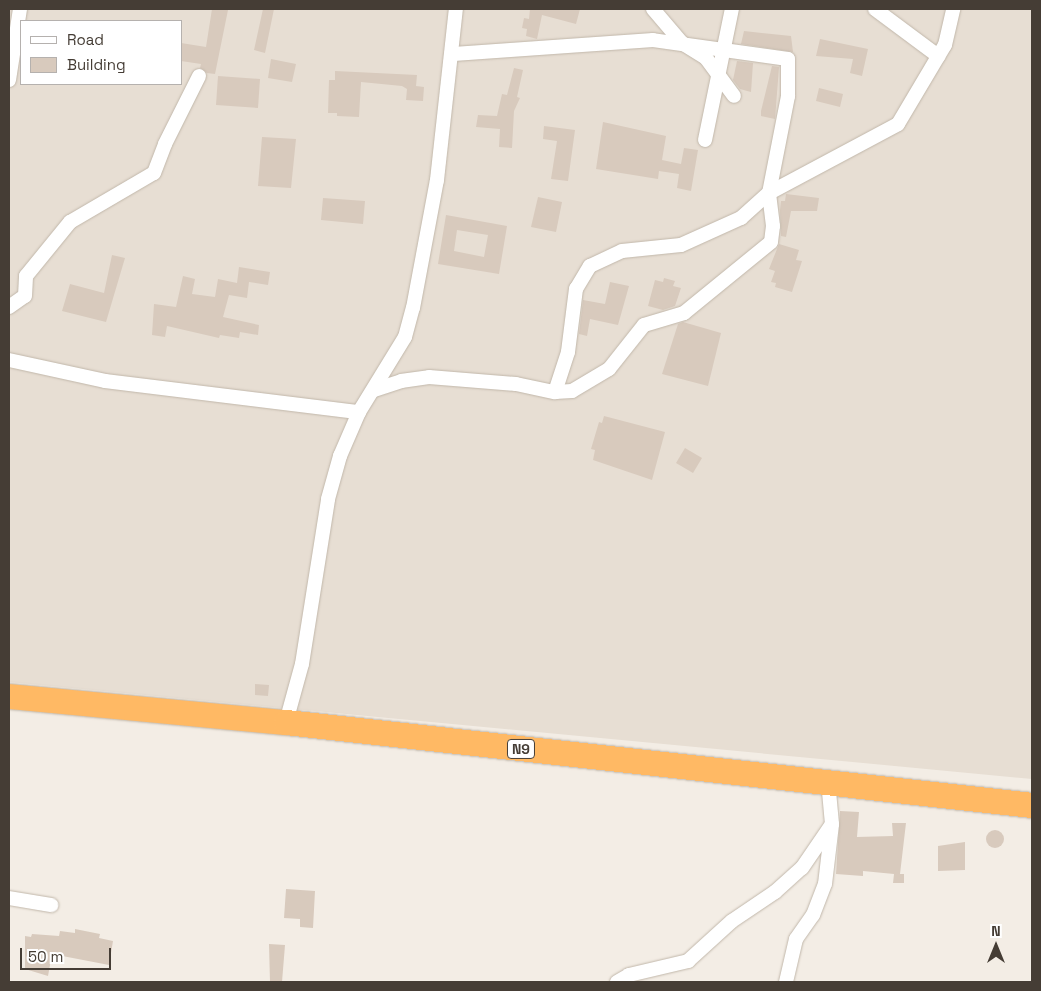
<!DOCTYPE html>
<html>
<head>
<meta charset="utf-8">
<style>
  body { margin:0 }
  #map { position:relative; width:1041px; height:991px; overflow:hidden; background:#f3ede5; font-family:"Space Grotesk",sans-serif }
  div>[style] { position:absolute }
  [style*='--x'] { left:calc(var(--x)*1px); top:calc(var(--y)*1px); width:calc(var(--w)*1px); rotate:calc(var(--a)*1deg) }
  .residential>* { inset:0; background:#e7ded3 }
  .building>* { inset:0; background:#d8cabd }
  .round { border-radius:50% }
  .roads { filter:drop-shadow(0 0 1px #c1b7aa) drop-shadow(0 0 1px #c1b7aa) }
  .street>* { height:14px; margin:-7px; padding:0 7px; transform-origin:7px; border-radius:7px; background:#fff }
  .highway>* { height:25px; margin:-12.5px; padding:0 12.5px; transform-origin:12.5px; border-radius:12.5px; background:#ffb964 }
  span { translate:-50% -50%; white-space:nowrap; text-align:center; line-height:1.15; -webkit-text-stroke:4.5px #fff; paint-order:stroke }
  .shield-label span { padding:1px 4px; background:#fff; border:1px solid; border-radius:4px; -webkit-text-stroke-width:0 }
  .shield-label { font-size:14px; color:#453d35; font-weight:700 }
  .frame { position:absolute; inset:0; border:10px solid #453d35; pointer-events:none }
  .legend { position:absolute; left:20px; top:20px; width:162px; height:65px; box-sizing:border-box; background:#fff; border:1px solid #b5b1ae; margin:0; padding:6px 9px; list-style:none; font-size:15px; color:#453d35 }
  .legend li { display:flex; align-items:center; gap:10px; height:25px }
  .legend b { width:25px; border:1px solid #b5b1ae }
  .north { position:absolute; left:971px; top:921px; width:50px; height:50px; -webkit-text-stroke:4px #fff; paint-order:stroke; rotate:0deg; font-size:14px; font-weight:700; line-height:20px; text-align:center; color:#453d35 }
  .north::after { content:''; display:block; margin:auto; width:18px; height:22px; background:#453d35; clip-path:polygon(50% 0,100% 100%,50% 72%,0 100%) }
  .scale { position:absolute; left:20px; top:948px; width:91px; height:22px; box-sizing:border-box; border:2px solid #453d35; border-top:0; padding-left:6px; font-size:15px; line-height:18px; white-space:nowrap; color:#453d35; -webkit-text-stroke:4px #fff; paint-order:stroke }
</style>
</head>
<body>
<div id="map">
  <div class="residential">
    <i style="clip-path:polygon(evenodd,9px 9px,1032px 9px,1032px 779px,9px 682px,9px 9px,21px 21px,181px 21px,181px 84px,21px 84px,21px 21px)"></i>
  </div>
  <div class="building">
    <i style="clip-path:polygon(212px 9px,228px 10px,215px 74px,207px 73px,200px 68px,201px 64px,181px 61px,181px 43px,206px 47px)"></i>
    <i style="clip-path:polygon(263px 9px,274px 9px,265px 53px,254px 50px)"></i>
    <i style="clip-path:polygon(530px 9px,580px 9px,576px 24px,542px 15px,537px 39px,526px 36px,527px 29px,522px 28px,524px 18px,529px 19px)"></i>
    <i style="clip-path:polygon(744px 31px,791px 36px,793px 52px,741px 44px)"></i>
    <i style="clip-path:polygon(820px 39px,868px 49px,862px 76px,850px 73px,853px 59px,816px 56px)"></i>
    <i style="clip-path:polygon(271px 59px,296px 64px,292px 82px,268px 78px)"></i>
    <i style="clip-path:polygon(737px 61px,753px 63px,751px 92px,740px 89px,733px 80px)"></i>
    <i style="clip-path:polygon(772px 66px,779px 67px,775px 119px,761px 116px,761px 111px)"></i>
    <i style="clip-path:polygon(514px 68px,523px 70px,517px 97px,520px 98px,514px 111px,512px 148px,499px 147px,500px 129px,476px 127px,478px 115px,497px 116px,502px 94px,507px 95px)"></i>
    <i style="clip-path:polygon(335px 71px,417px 75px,416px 86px,424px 87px,423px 101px,406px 100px,407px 89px,402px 86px,361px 82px,359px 117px,337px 116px,337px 113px,328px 113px,329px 80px,335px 80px)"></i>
    <i style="clip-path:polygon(218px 76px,260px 79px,258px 108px,216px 105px)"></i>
    <i style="clip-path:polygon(819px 88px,843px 94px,840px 107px,816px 101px)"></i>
    <i style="clip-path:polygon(603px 122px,666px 136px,662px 160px,681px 164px,684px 148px,698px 150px,691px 191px,677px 188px,679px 174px,659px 171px,658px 179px,596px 169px)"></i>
    <i style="clip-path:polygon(544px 126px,575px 130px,568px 181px,551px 179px,557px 141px,543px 139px)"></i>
    <i style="clip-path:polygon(262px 137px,296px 139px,291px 188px,258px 186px)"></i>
    <i style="clip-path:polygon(786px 194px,819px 198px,817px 211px,791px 211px,786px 237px,781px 236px,780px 210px,781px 201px,785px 201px)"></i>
    <i style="clip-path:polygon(538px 197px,562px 202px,556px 232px,531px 227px)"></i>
    <i style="clip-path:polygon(323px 198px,365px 201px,363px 224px,321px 220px)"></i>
    <i style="clip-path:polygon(evenodd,446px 215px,507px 226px,499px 274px,438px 264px,446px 215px,457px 230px,488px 235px,484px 257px,454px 251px,457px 230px)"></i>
    <i style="clip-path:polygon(779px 244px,799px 250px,796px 260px,802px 261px,792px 292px,775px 287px,776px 283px,771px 282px,775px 271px,769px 269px)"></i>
    <i style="clip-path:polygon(112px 255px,125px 258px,106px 322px,62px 311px,70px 284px,104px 293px)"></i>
    <i style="clip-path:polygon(239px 267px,270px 272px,268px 285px,249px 282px,247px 298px,229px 295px,223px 317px,259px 325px,258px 335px,240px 332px,239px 338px,220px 335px,219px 338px,167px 326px,165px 337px,152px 335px,154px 304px,176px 307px,183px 276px,195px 279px,192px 294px,215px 297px,218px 279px,237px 283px)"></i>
    <i style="clip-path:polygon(664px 278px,675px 281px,673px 286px,681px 288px,675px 306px,663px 310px,648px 306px,655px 280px,663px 282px)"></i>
    <i style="clip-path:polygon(610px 282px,629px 286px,618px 325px,590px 319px,587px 336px,579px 334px,583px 300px,605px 304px)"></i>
    <i style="clip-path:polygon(683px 322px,721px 333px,708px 386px,662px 374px,678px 324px)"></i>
    <i style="clip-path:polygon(604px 416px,665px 432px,652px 480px,593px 460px,595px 450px,591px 449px,599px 422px,602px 423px)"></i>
    <i style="clip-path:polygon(685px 448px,702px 458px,693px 473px,676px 463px)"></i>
    <i style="clip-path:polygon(255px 684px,269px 685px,268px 696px,255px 695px)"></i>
    <i style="clip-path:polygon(840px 811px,859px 812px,857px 837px,893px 836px,892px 823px,906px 823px,900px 874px,904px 874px,904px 883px,893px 883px,894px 874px,863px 871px,863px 876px,836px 874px)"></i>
    <i class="round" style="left:986px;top:830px;width:18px;height:18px"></i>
    <i style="clip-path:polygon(965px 842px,965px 870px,938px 871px,938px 846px)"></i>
    <i style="clip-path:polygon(286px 889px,315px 891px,313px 928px,300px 927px,300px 919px,284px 918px)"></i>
    <i style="clip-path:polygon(75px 929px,100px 934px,99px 938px,113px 941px,109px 965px,52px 954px,48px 976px,25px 969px,25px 936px,31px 937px,32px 934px,59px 936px,60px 931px,75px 933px)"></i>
    <i style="clip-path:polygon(269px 944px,285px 945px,282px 982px,270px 982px)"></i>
  </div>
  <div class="roads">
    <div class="street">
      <i style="--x:653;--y:9;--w:45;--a:49.5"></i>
      <i style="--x:682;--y:43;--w:28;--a:32"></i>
      <i style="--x:706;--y:58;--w:47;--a:53.6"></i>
      <i style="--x:875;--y:9;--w:79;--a:36.7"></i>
      <i style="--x:9;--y:80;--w:72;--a:-81.2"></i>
      <i style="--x:705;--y:140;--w:134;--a:-78.4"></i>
      <i style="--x:9;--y:307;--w:19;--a:-35"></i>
      <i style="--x:25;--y:296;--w:20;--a:-87"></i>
      <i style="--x:26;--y:276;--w:70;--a:-50.8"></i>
      <i style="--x:70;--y:222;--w:97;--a:-30.3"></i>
      <i style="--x:154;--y:173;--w:31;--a:-69"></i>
      <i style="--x:165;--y:144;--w:76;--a:-63.4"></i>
      <i style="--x:9;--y:360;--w:98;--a:12.3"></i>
      <i style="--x:105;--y:381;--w:256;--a:7"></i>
      <i style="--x:374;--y:390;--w:28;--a:-18"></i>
      <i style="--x:401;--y:381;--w:28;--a:-8"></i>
      <i style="--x:429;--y:377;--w:87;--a:4.6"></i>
      <i style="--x:516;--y:384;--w:40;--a:12"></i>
      <i style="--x:555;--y:392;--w:17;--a:-3"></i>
      <i style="--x:572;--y:391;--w:43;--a:-30.7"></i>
      <i style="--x:609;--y:369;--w:56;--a:-51.5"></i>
      <i style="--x:644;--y:325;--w:42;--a:-16.7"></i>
      <i style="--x:684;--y:313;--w:112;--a:-39.2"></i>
      <i style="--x:771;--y:242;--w:16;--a:-83"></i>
      <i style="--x:773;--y:226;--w:33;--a:-97"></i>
      <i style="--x:769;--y:193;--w:99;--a:-78.9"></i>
      <i style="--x:788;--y:96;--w:37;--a:-90"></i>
      <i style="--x:788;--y:59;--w:136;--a:-172"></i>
      <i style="--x:653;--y:40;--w:200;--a:176"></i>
      <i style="--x:555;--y:392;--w:42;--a:-72"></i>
      <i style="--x:568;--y:352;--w:64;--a:-82.8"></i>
      <i style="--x:576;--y:289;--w:27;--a:-59"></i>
      <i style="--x:590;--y:266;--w:35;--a:-25"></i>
      <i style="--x:622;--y:251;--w:59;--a:-5.8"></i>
      <i style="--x:681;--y:245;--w:66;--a:-24.2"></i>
      <i style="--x:741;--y:218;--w:38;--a:-42"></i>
      <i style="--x:769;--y:193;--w:146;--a:-28.1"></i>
      <i style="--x:898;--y:124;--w:92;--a:-59.3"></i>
      <i style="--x:945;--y:45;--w:37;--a:-77"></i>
      <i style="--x:286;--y:722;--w:60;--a:-74.6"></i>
      <i style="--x:302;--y:664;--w:167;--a:-81"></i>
      <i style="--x:328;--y:499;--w:45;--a:-74.4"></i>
      <i style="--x:340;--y:456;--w:48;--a:-66.6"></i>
      <i style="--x:359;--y:412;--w:88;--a:-58.5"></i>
      <i style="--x:405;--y:337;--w:30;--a:-75"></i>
      <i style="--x:413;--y:308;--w:130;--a:-79.4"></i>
      <i style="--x:437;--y:180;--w:172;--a:-83.7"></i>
      <i style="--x:9;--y:898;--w:43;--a:9.5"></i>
      <i style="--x:617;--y:982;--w:14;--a:-30"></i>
      <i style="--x:629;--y:975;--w:61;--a:-13.3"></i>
      <i style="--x:688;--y:961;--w:59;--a:-42.3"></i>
      <i style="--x:732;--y:921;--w:52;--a:-34"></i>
      <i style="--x:775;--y:892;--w:36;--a:-42"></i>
      <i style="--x:802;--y:868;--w:53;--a:-55.7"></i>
      <i style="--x:786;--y:982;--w:44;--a:-76.9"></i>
      <i style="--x:796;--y:939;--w:29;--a:-55"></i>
      <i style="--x:813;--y:915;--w:33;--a:-69"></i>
      <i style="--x:825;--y:884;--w:60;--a:-83.3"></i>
      <i style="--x:832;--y:824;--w:43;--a:-95.3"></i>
    </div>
    <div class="highway">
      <i style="--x:9;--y:696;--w:278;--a:5.4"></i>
      <i style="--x:286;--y:722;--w:751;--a:6.35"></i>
    </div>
  </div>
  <div class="shield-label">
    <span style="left:521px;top:749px">N9</span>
  </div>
  <div class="frame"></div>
  <ul class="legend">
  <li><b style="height:6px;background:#fff"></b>Road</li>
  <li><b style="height:14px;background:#d8cabd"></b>Building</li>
  </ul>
  <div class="north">N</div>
  <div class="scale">50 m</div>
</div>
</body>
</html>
